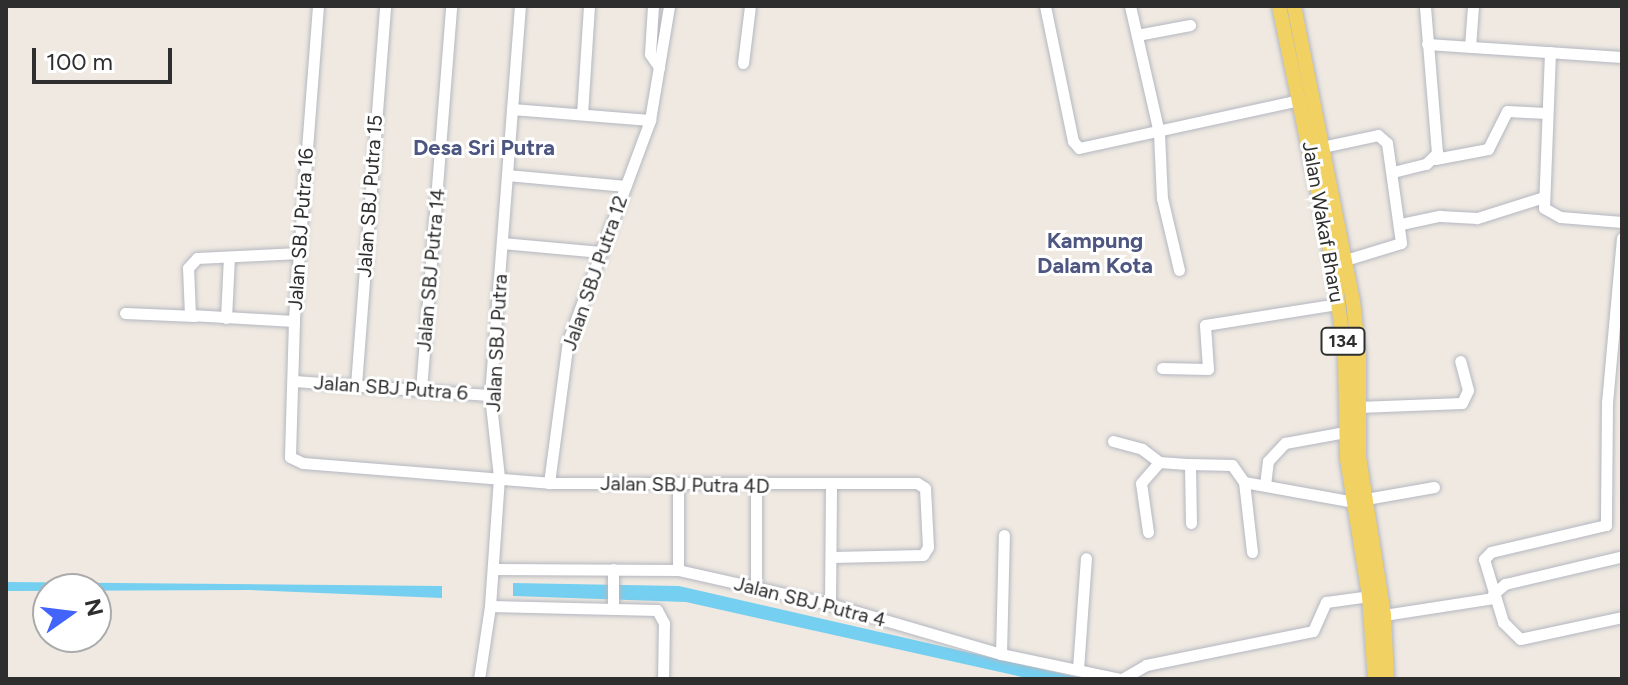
<!DOCTYPE html>
<html>
<head>
<meta charset="utf-8">
<style>
  body { margin:0 }
  #map { position:relative; width:1628px; height:685px; overflow:hidden; background:#efe9e1; font-family:Figtree,sans-serif }
  div>[style] { position:absolute }
  [style*='--x'] { left:calc(var(--x)*1px); top:calc(var(--y)*1px); width:calc(var(--w)*1px); rotate:calc(var(--a)*1deg) }
  .water>* { inset:0; background:#75cff0 }
  .roads { filter:drop-shadow(0 0 2px #b4b7c1) drop-shadow(0 0 2px #b4b7c1) }
  .minor>* { height:11px; margin:-5.5px; padding:0 5.5px; transform-origin:5.5px; border-radius:5.5px; background:#fff }
  .major>* { height:14px; margin:-7px; padding:0 7px; transform-origin:7px; border-radius:7px; background:#f2d163 }
  span { translate:-50% -50%; white-space:nowrap; text-align:center; line-height:1.15; -webkit-text-stroke:6px #fff; paint-order:stroke }
  .shield-label span { padding:2px 6px; background:#fff; border:2px solid; border-radius:6px; -webkit-text-stroke-width:0 }
  .shield-label { font-size:18px; color:#2e2e2e; font-weight:700 }
  .street-label { font-size:20px; color:#2e2e2e }
  .neighbourhood-label { font-size:22px; color:#4d5680; font-weight:700 }
  .frame { position:absolute; inset:0; border:8px solid #2e2e2e; pointer-events:none }
  .north { position:absolute; left:32px; top:573px; width:80px; height:80px; box-sizing:border-box; background:#fff; border:2px solid #ababab; border-radius:50%; rotate:76deg; font-size:22px; font-weight:700; line-height:32px; text-align:center; color:#2e2e2e }
  .north::after { content:''; display:block; margin:auto; width:28px; height:36px; background:#4264fb; clip-path:polygon(50% 0,100% 100%,50% 72%,0 100%) }
  .scale { position:absolute; left:32px; top:48px; width:140px; height:36px; box-sizing:border-box; border:4px solid #2e2e2e; border-top:0; padding-left:10px; font-size:24px; line-height:28px; white-space:nowrap; color:#2e2e2e; -webkit-text-stroke:6px #fff; paint-order:stroke }
</style>
</head>
<body>
<div id="map">
  <div class="water">
    <i style="clip-path:polygon(6px 582px,442px 586px,442px 598px,250px 590px,6px 591px)"></i>
    <i style="clip-path:polygon(513px 583px,679px 586px,1085px 679px,1031px 679px,686px 602px,513px 596px)"></i>
  </div>
  <div class="roads">
    <div class="minor">
      <i style="--x:318;--y:6;--w:316;--a:94.4"></i>
      <i style="--x:294;--y:321;--w:136;--a:91.7"></i>
      <i style="--x:290;--y:457;--w:14;--a:25"></i>
      <i style="--x:303;--y:463;--w:247;--a:4.6"></i>
      <i style="--x:549;--y:483;--w:368;--a:0"></i>
      <i style="--x:917;--y:483;--w:9;--a:32"></i>
      <i style="--x:925;--y:488;--w:59;--a:87.1"></i>
      <i style="--x:928;--y:547;--w:9;--a:122"></i>
      <i style="--x:923;--y:555;--w:92;--a:178.8"></i>
      <i style="--x:653;--y:6;--w:48;--a:93.6"></i>
      <i style="--x:650;--y:54;--w:16;--a:55"></i>
      <i style="--x:1045;--y:6;--w:138;--a:78.3"></i>
      <i style="--x:1073;--y:141;--w:9;--a:49"></i>
      <i style="--x:1079;--y:148;--w:226;--a:-12.3"></i>
      <i style="--x:1130;--y:6;--w:130;--a:77.1"></i>
      <i style="--x:1159;--y:133;--w:65;--a:87.4"></i>
      <i style="--x:1162;--y:198;--w:74;--a:76.7"></i>
      <i style="--x:1137;--y:35;--w:54;--a:-10.7"></i>
      <i style="--x:1427;--y:44;--w:195;--a:3.8"></i>
      <i style="--x:1470;--y:47;--w:41;--a:-85.8"></i>
      <i style="--x:1550;--y:52;--w:156;--a:92.2"></i>
      <i style="--x:1544;--y:208;--w:18;--a:29"></i>
      <i style="--x:1560;--y:217;--w:62;--a:4.6"></i>
      <i style="--x:743;--y:63;--w:57;--a:-83"></i>
      <i style="--x:512;--y:109;--w:138;--a:4.6"></i>
      <i style="--x:582;--y:114;--w:108;--a:-86.3"></i>
      <i style="--x:1322;--y:147;--w:57;--a:-12.1"></i>
      <i style="--x:1378;--y:135;--w:12;--a:42"></i>
      <i style="--x:1387;--y:143;--w:101;--a:82"></i>
      <i style="--x:1401;--y:243;--w:59;--a:163.1"></i>
      <i style="--x:1435;--y:159;--w:54;--a:-10.7"></i>
      <i style="--x:1488;--y:149;--w:42;--a:-63.4"></i>
      <i style="--x:1507;--y:111;--w:39;--a:3"></i>
      <i style="--x:1393;--y:172;--w:34;--a:-14"></i>
      <i style="--x:1426;--y:164;--w:16;--a:-45"></i>
      <i style="--x:1437;--y:153;--w:147;--a:-94.7"></i>
      <i style="--x:507;--y:175;--w:119;--a:5.3"></i>
      <i style="--x:1401;--y:224;--w:40;--a:-12"></i>
      <i style="--x:1440;--y:216;--w:37;--a:3"></i>
      <i style="--x:1477;--y:218;--w:67;--a:-17.4"></i>
      <i style="--x:1622;--y:238;--w:165;--a:95.2"></i>
      <i style="--x:1607;--y:402;--w:123;--a:90.5"></i>
      <i style="--x:1606;--y:525;--w:118;--a:166.8"></i>
      <i style="--x:1491;--y:552;--w:10;--a:135"></i>
      <i style="--x:1484;--y:559;--w:66;--a:73.2"></i>
      <i style="--x:1503;--y:622;--w:24;--a:45"></i>
      <i style="--x:1520;--y:639;--w:104;--a:-12.2"></i>
      <i style="--x:502;--y:243;--w:99;--a:5.2"></i>
      <i style="--x:125;--y:313;--w:70;--a:2.5"></i>
      <i style="--x:226;--y:318;--w:61;--a:-87.2"></i>
      <i style="--x:294;--y:321;--w:104;--a:-176.7"></i>
      <i style="--x:190;--y:315;--w:47;--a:-92.4"></i>
      <i style="--x:188;--y:268;--w:13;--a:-48"></i>
      <i style="--x:197;--y:258;--w:102;--a:-2.8"></i>
      <i style="--x:1162;--y:368;--w:46;--a:1.2"></i>
      <i style="--x:1208;--y:369;--w:44;--a:-93.9"></i>
      <i style="--x:1205;--y:325;--w:135;--a:-9"></i>
      <i style="--x:293;--y:381;--w:197;--a:4.1"></i>
      <i style="--x:356;--y:385;--w:380;--a:-85.6"></i>
      <i style="--x:421;--y:390;--w:385;--a:-85.5"></i>
      <i style="--x:1358;--y:407;--w:104;--a:-2.2"></i>
      <i style="--x:1462;--y:403;--w:14;--a:-65"></i>
      <i style="--x:1468;--y:390;--w:30;--a:-105"></i>
      <i style="--x:1113;--y:441;--w:30;--a:15"></i>
      <i style="--x:1142;--y:449;--w:21;--a:37"></i>
      <i style="--x:1159;--y:462;--w:31;--a:4"></i>
      <i style="--x:549;--y:483;--w:143;--a:-82.4"></i>
      <i style="--x:568;--y:341;--w:236;--a:-69.6"></i>
      <i style="--x:650;--y:120;--w:116;--a:-80.5"></i>
      <i style="--x:678;--y:485;--w:85;--a:90"></i>
      <i style="--x:1265;--y:485;--w:24;--a:-83"></i>
      <i style="--x:1268;--y:461;--w:25;--a:-47"></i>
      <i style="--x:1285;--y:443;--w:61;--a:-10.4"></i>
      <i style="--x:756;--y:486;--w:101;--a:90"></i>
      <i style="--x:1366;--y:499;--w:69;--a:-10"></i>
      <i style="--x:1191;--y:523;--w:59;--a:-91"></i>
      <i style="--x:1190;--y:464;--w:42;--a:1.4"></i>
      <i style="--x:1232;--y:465;--w:21;--a:55"></i>
      <i style="--x:1148;--y:532;--w:49;--a:-98.1"></i>
      <i style="--x:1141;--y:483;--w:28;--a:-49"></i>
      <i style="--x:1252;--y:552;--w:70;--a:-96.5"></i>
      <i style="--x:1244;--y:482;--w:112;--a:10.3"></i>
      <i style="--x:493;--y:569;--w:185;--a:0.3"></i>
      <i style="--x:678;--y:570;--w:156;--a:12.6"></i>
      <i style="--x:830;--y:604;--w:178;--a:16.3"></i>
      <i style="--x:1001;--y:654;--w:123;--a:11.8"></i>
      <i style="--x:613;--y:569;--w:40;--a:90"></i>
      <i style="--x:1493;--y:594;--w:16;--a:-40"></i>
      <i style="--x:1505;--y:584;--w:117;--a:-13.3"></i>
      <i style="--x:830;--y:604;--w:119;--a:-89.5"></i>
      <i style="--x:490;--y:606;--w:167;--a:1.4"></i>
      <i style="--x:657;--y:610;--w:15;--a:62"></i>
      <i style="--x:664;--y:623;--w:56;--a:91"></i>
      <i style="--x:1384;--y:615;--w:111;--a:-8.8"></i>
      <i style="--x:1001;--y:654;--w:119;--a:-88.6"></i>
      <i style="--x:1078;--y:669;--w:111;--a:-85.9"></i>
      <i style="--x:479;--y:679;--w:74;--a:-81.4"></i>
      <i style="--x:490;--y:606;--w:129;--a:-86"></i>
      <i style="--x:499;--y:477;--w:82;--a:-96.3"></i>
      <i style="--x:490;--y:395;--w:390;--a:-85.6"></i>
      <i style="--x:1122;--y:679;--w:28;--a:-30"></i>
      <i style="--x:1146;--y:665;--w:170;--a:-11.5"></i>
      <i style="--x:1313;--y:631;--w:32;--a:-66"></i>
      <i style="--x:1326;--y:602;--w:43;--a:-7.9"></i>
    </div>
    <div class="major">
      <i style="--x:1279;--y:6;--w:264;--a:78.2"></i>
      <i style="--x:1333;--y:264;--w:94;--a:82.6"></i>
      <i style="--x:1345;--y:357;--w:102;--a:88.9"></i>
      <i style="--x:1347;--y:459;--w:139;--a:80.9"></i>
      <i style="--x:1369;--y:596;--w:83;--a:85.9"></i>
      <i style="--x:1294;--y:6;--w:301;--a:78.7"></i>
      <i style="--x:1353;--y:301;--w:55;--a:83.8"></i>
      <i style="--x:1359;--y:356;--w:101;--a:90"></i>
      <i style="--x:1359;--y:457;--w:160;--a:81"></i>
      <i style="--x:1384;--y:615;--w:64;--a:87.3"></i>
    </div>
  </div>
  <div class="shield-label">
    <span style="left:1343px;top:341px">134</span>
  </div>
  <div class="street-label">
    <span style="left:370px;top:196px;rotate:-86deg">Jalan SBJ Putra 15</span>
    <span style="left:1323px;top:222px;rotate:80deg">Jalan Wakaf Bharu</span>
    <span style="left:301px;top:229px;rotate:-86deg">Jalan SBJ Putra 16</span>
    <span style="left:431px;top:270px;rotate:-85deg">Jalan SBJ Putra 14</span>
    <span style="left:595px;top:273px;rotate:-71deg">Jalan SBJ Putra 12</span>
    <span style="left:497px;top:343px;rotate:-87deg">Jalan SBJ Putra</span>
    <span style="left:391px;top:388px;rotate:4deg">Jalan SBJ Putra 6</span>
    <span style="left:685px;top:485px;rotate:1deg">Jalan SBJ Putra 4D</span>
    <span style="left:810px;top:602px;rotate:14deg">Jalan SBJ Putra 4</span>
  </div>
  <div class="neighbourhood-label">
    <span style="left:484px;top:148px">Desa Sri Putra</span>
    <span style="left:1095px;top:253px">Kampung<br>Dalam Kota</span>
  </div>
  <div class="frame"></div>
  <div class="north">N</div>
  <div class="scale">100 m</div>
</div>
</body>
</html>
